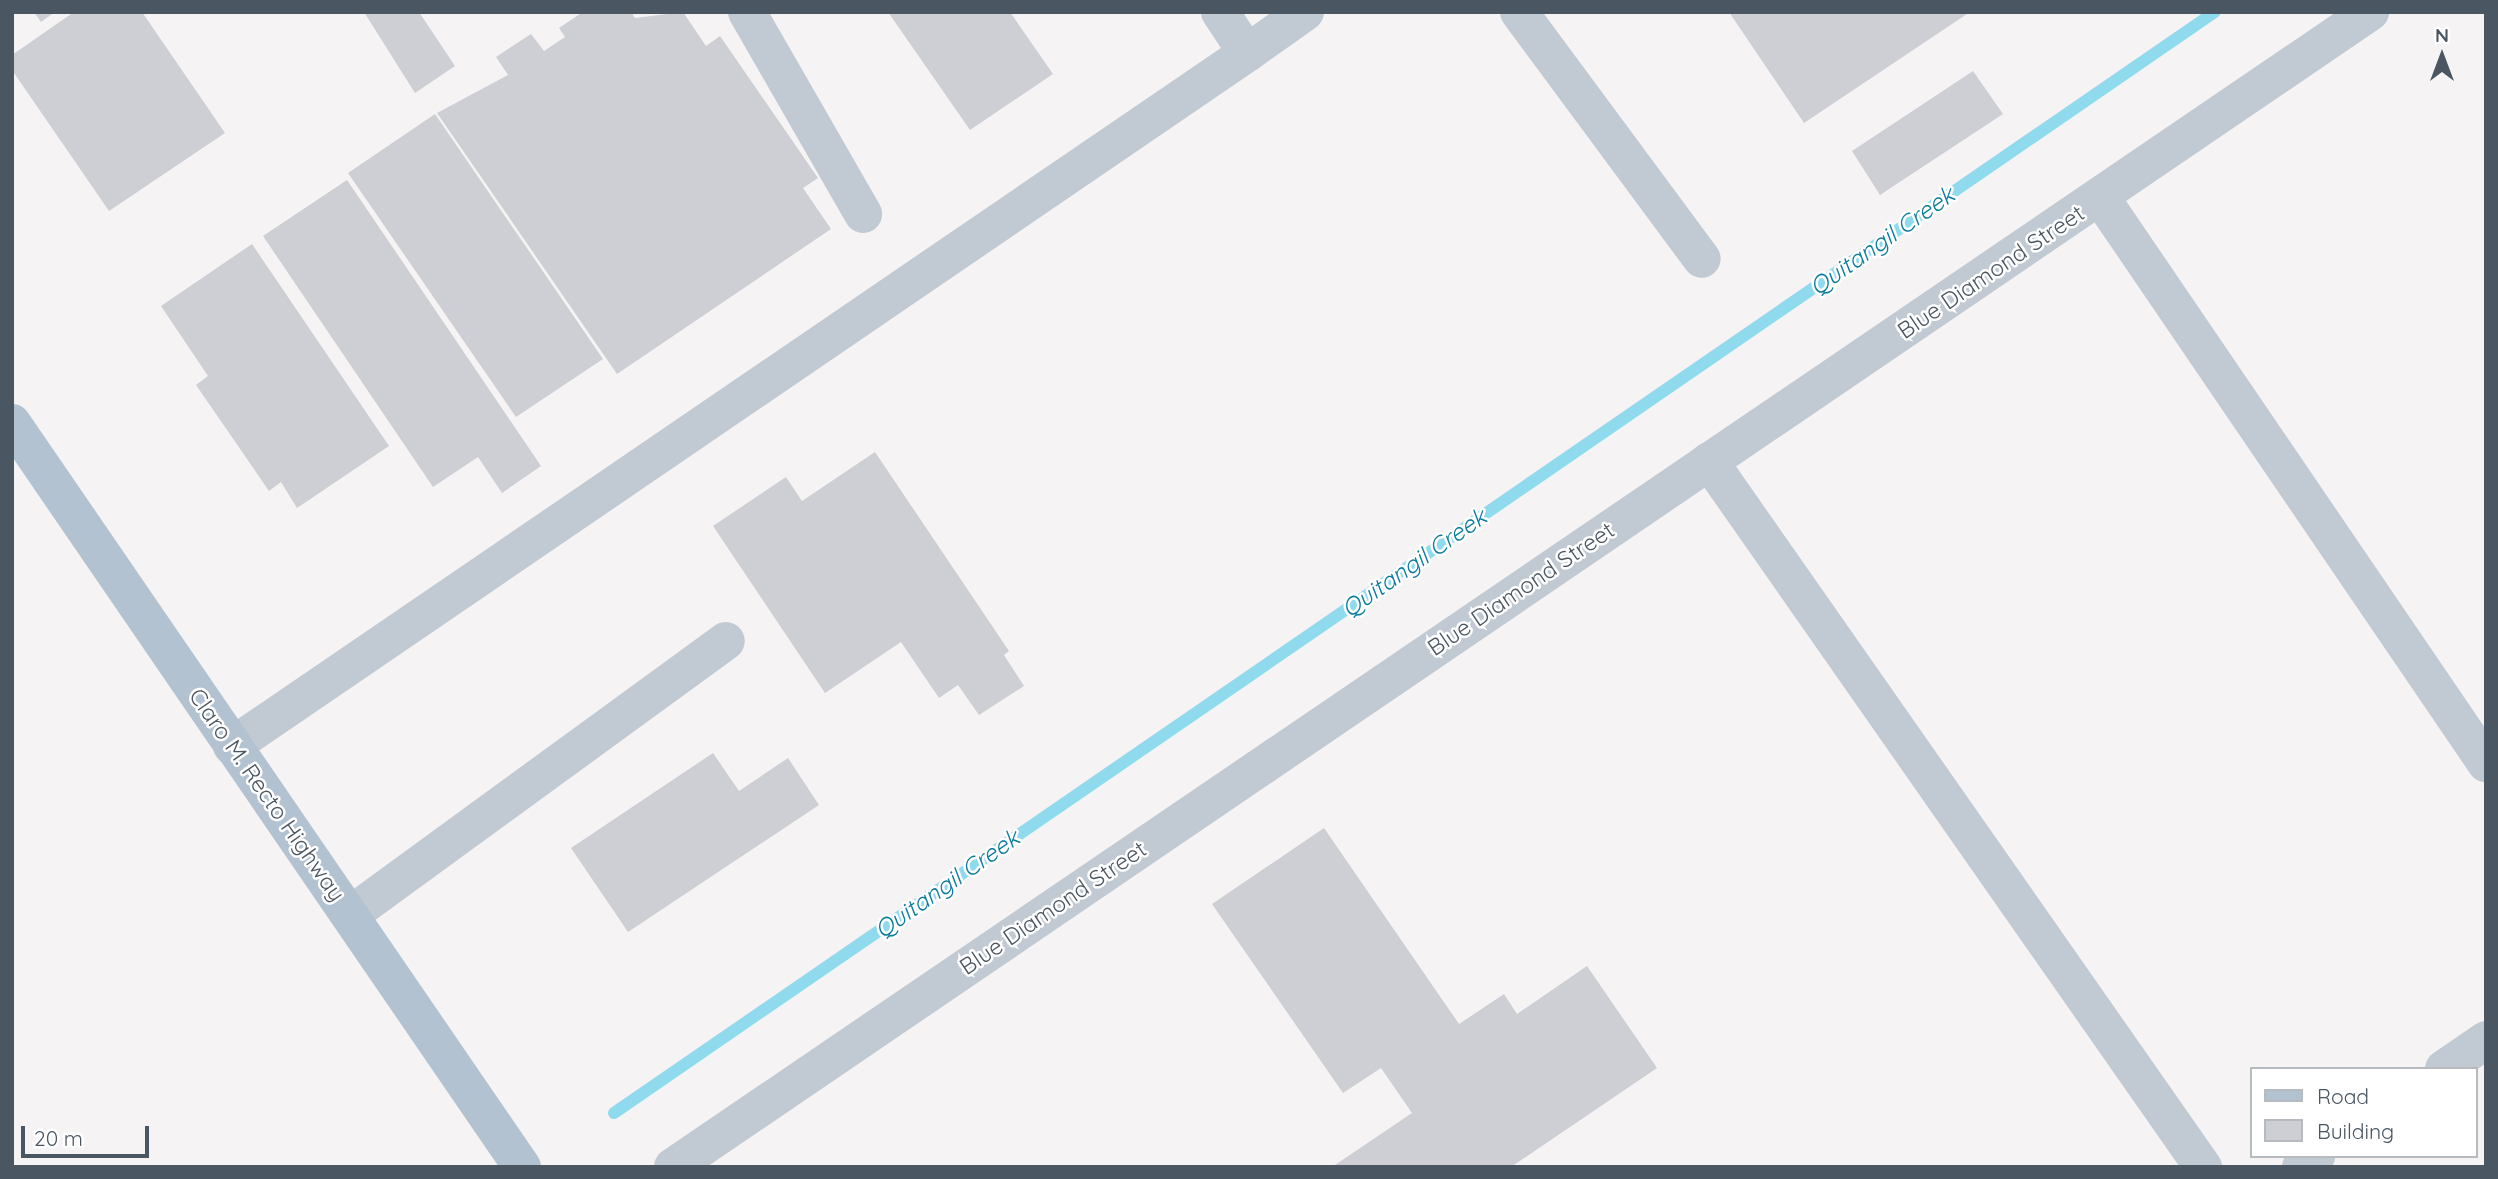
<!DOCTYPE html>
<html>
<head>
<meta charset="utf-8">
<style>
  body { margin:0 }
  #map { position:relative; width:2498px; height:1179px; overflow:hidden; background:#f5f3f3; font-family:Quicksand,sans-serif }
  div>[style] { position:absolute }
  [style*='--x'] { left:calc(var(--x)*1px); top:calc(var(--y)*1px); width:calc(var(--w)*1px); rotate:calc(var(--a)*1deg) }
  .stream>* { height:12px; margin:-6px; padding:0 6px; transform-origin:6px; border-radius:6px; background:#90daee }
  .building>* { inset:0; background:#cdcfd5 }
  .minor>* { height:38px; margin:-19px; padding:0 19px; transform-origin:19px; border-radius:19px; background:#c1cad2 }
  .major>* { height:38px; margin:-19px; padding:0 19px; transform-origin:19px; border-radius:19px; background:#b3c2d1 }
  span { translate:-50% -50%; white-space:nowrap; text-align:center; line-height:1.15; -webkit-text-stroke:5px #fff; paint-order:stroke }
  .street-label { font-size:23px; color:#4a5661 }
  .water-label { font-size:24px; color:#0c7c9b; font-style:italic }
  .frame { position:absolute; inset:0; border:14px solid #4a5661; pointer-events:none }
  .legend { position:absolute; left:2250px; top:1067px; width:228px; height:91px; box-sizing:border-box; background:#fff; border:2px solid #b7bbc0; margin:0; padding:9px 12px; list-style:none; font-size:21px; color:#4a5661 }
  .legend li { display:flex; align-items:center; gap:14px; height:35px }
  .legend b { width:35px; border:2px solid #b7bbc0 }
  .north { position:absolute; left:2407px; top:21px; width:70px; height:70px; -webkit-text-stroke:5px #fff; paint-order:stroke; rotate:0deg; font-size:19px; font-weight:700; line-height:28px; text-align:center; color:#4a5661 }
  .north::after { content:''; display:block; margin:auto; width:24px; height:32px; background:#4a5661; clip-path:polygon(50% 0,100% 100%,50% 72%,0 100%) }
  .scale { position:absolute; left:21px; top:1126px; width:128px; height:32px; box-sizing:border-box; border:4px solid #4a5661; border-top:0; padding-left:9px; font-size:21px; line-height:24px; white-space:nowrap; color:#4a5661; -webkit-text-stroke:5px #fff; paint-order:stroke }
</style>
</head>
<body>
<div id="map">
  <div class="stream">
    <i style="--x:614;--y:1113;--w:1943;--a:-34.52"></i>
  </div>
  <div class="building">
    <i style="clip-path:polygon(34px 12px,55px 12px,41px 22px)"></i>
    <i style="clip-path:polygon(74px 12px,142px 12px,225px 133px,109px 211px,12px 70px,12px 55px)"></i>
    <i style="clip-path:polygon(364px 12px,419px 12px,455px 66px,415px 93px)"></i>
    <i style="clip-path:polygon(583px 12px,631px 12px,635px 18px,683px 12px,706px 46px,720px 36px,818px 178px,803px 188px,831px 229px,617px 374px,437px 113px,508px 75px,496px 57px,531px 34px,544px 51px,565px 37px,559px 28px)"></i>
    <i style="clip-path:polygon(888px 12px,1010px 12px,1053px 74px,970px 130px)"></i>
    <i style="clip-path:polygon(1729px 12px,1970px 12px,1804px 123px)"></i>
    <i style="clip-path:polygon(1973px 71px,2003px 114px,1880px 195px,1852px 151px)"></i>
    <i style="clip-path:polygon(435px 114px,603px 359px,516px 417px,348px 173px)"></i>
    <i style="clip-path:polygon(347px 180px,541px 466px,502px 493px,478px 457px,433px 487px,263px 236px)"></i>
    <i style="clip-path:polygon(252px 244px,389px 446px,297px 508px,281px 482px,269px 491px,196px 385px,208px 376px,161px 306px)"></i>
    <i style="clip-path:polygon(875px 452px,1009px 651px,1004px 655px,1024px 686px,979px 715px,958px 685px,939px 698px,901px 642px,825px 693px,713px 526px,786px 477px,802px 501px)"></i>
    <i style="clip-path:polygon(713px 753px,739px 791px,788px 758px,819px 805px,628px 932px,571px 848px)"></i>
    <i style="clip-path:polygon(1324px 828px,1459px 1024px,1504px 994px,1517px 1014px,1587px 966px,1657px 1068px,1511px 1167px,1332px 1167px,1412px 1113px,1381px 1068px,1343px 1093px,1212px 904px)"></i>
  </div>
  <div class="minor">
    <i style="--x:747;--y:12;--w:233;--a:60.1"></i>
    <i style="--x:1519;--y:12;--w:307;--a:53.5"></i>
    <i style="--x:1247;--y:53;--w:71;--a:-35.3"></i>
    <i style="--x:2101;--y:198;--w:684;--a:55.73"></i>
    <i style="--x:1709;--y:461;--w:862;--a:55.02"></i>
    <i style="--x:232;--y:746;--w:1229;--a:-34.32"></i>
    <i style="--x:1247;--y:53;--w:49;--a:-123.4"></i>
    <i style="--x:350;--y:915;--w:465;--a:-36.1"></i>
    <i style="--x:2444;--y:1069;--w:51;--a:-34.6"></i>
    <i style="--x:673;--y:1167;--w:2053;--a:-34.24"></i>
    <i style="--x:2301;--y:1167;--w:19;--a:-36"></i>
  </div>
  <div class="major">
    <i style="--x:12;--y:423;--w:902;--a:55.57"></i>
  </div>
  <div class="street-label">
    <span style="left:1991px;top:272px;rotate:-34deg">Blue Diamond Street</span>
    <span style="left:1521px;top:589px;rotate:-34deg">Blue Diamond Street</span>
    <span style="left:267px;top:795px;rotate:55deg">Claro M. Recto Highway</span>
    <span style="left:1053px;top:908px;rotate:-34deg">Blue Diamond Street</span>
  </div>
  <div class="water-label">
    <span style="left:1882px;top:241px;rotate:-35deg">Quitangil Creek</span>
    <span style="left:1414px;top:563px;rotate:-35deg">Quitangil Creek</span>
    <span style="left:947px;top:884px;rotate:-35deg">Quitangil Creek</span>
  </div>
  <div class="frame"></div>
  <ul class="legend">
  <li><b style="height:9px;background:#b3c2d1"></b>Road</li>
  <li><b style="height:19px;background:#cdcfd5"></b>Building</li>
  </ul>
  <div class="north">N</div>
  <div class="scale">20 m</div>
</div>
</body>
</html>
